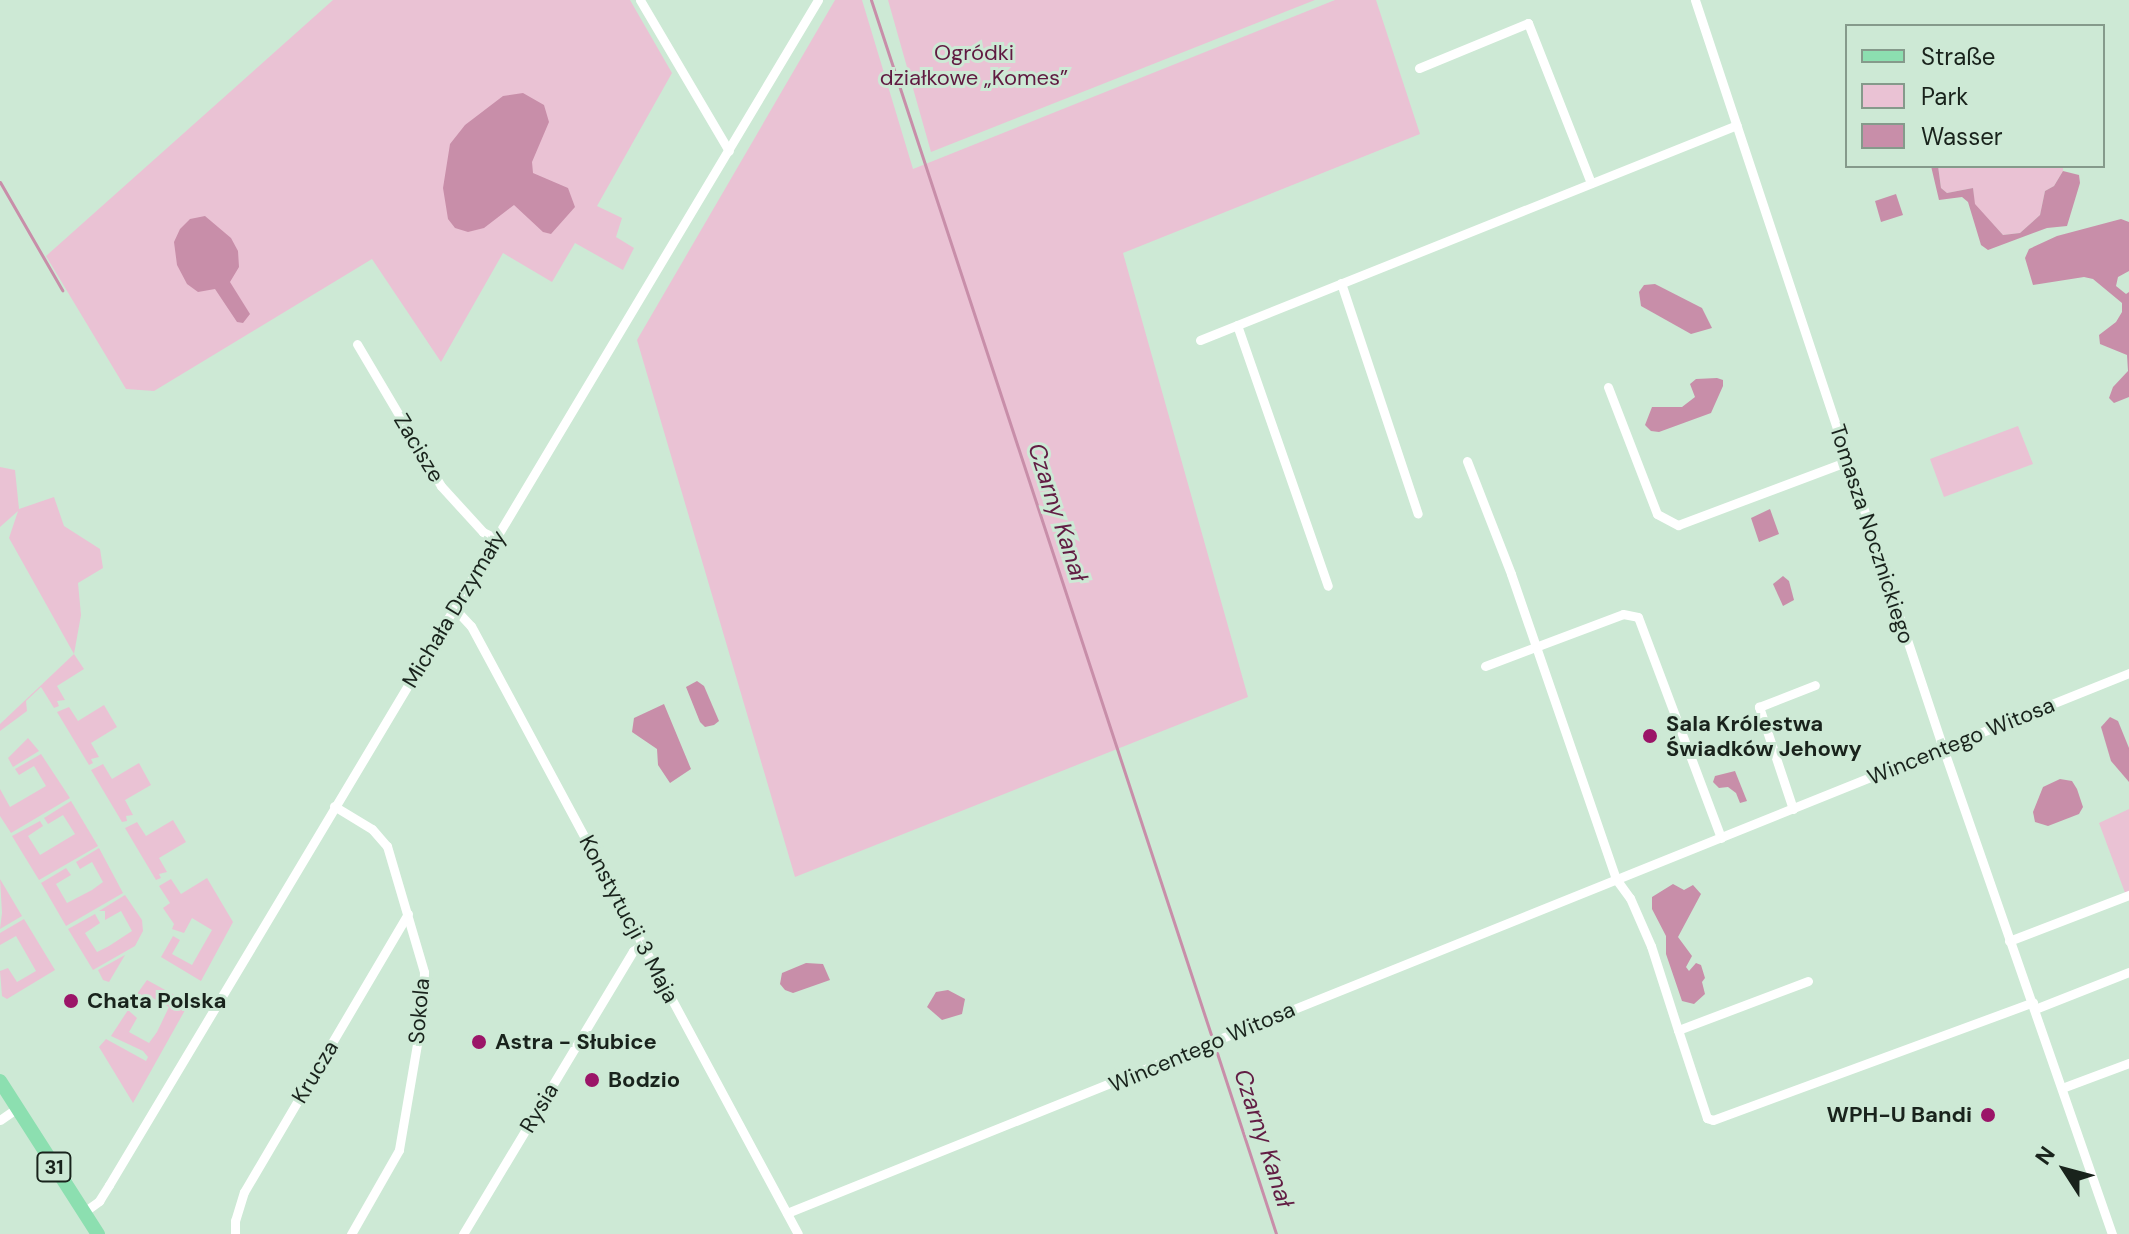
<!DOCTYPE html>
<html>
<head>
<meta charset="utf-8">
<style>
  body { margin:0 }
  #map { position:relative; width:2129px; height:1234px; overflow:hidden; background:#cde9d5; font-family:"DM Sans",sans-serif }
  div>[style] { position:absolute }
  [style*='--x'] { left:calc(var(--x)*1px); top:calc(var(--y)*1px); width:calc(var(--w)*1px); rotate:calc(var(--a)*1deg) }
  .green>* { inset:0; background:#eac2d4 }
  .water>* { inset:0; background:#c88ea9 }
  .stream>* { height:3px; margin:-1.5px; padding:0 1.5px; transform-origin:1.5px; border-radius:1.5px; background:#c88ea9 }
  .street>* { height:9px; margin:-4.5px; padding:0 4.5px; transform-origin:4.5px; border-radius:4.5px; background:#fff }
  .primary>* { height:14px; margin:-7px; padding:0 7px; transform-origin:7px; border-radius:7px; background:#8cdfb0 }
  .dots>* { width:22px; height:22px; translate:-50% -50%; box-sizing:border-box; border:4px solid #cde9d5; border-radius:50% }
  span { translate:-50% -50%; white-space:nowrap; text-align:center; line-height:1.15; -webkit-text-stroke:6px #cde9d5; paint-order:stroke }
  .shield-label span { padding:2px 6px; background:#cde9d5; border:2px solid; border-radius:6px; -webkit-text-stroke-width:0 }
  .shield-label { font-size:20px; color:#19231c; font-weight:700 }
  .park-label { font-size:22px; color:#601a41 }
  .street-label { font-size:22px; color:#19231c }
  .poi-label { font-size:22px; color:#19231c; font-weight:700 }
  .left { translate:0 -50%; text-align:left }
  .right { translate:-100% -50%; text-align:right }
  .water-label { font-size:24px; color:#621d44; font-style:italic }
  .legend { position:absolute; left:1845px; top:24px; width:260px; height:144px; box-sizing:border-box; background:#cde9d5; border:2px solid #859a8b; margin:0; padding:10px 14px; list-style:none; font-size:24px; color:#19231c }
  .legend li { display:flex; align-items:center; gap:16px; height:40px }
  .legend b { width:40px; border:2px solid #859a8b }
  .north { position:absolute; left:2025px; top:1130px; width:80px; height:80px; -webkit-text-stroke:6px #cde9d5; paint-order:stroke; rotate:306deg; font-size:22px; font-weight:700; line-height:32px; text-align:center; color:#19231c }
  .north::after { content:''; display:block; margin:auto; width:28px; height:36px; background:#19231c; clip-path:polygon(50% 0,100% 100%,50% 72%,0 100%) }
</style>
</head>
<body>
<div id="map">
  <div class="green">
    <i style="clip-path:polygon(333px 0,630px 0,672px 73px,597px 206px,622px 218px,616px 237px,634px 248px,623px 270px,575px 243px,552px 282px,503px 253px,441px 362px,372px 259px,154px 391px,126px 389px,46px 256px)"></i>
    <i style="clip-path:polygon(835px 0,862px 0,913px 169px,1335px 0,1376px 0,1420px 134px,1123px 253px,1248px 697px,795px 877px,637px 340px)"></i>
    <i style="clip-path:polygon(888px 0,1315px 0,931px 152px)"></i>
    <i style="clip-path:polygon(1938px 166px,2063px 166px,2063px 171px,2054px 186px,2045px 191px,2040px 215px,2020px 233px,2003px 235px,1974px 204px,1973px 188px,1947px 193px,1941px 188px)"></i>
    <i style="clip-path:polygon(2018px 426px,2033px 464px,1944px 497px,1930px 459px)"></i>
    <i style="clip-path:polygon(0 467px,15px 470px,19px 509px,54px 497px,64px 526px,100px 549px,103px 568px,78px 583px,81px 615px,74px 654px,84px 669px,57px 686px,65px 700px,57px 701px,59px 706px,54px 708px,41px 687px,26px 701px,27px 711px,0 731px,0 724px,74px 654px,9px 538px,18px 511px,0 527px)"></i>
    <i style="clip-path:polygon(104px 705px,117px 727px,91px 743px,99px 757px,91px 759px,93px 763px,89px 765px,57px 712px,69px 707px,78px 721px)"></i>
    <i style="clip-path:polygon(28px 738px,39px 751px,13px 767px,8px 758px)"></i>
    <i style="clip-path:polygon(41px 754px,70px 798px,11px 833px,0 816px,0 789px,10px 807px,46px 786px,34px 766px,19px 775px,15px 769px)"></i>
    <i style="clip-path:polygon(139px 763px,151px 785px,125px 800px,133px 815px,126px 816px,127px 821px,122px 822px,91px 770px,103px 764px,112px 779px)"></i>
    <i style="clip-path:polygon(71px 801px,98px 846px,39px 880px,12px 836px,40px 821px,43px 826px,28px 836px,40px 855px,75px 834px,63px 815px,48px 824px,44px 818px)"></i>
    <i style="clip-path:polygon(2129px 809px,2129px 897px,2127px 898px,2099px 823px)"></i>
    <i style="clip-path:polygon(173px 820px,186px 842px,159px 858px,167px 872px,159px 874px,161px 878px,156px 880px,125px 828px,137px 822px,146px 836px)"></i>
    <i style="clip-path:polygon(99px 848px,123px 893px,66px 926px,41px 883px,66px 868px,71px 875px,56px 884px,67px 903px,92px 890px,103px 882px,92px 862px,80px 869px,76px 862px)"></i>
    <i style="clip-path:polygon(207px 878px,233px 922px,201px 981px,161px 957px,173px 936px,180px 940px,172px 954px,192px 965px,212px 930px,192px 918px,184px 933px,172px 929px,174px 924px,163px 908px,170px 903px,159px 886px,171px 879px,181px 894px)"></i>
    <i style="clip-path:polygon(0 879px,22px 916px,0 929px,2px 913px)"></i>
    <i style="clip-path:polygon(125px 895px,142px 920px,143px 931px,135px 946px,93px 970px,68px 929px,95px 914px,100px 923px,85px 933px,97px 952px,109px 946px,132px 931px,121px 911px,105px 920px,105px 911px,99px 911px)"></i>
    <i style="clip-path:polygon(24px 919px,55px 970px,7px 999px,2px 996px,0 971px,8px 968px,17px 982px,36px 971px,16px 936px,0 945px,0 933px)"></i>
    <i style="clip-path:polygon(125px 955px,109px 982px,103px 980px,98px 970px)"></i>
    <i style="clip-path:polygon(147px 980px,189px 1003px,133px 1103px,99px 1047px,106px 1039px,146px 1061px,148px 1057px,143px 1051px,111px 1036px,128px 1010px,137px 1018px,129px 1032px,149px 1043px,157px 1032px,169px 1007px,149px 996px,140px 1011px,138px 1006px,135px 1004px,132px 1008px,129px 1005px)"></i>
  </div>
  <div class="water">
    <i style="clip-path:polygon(523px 93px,544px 105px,549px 122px,532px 162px,533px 173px,568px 188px,575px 207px,551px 234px,543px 232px,514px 205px,484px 228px,468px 232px,455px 228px,448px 219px,443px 188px,450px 144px,465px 125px,503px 96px)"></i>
    <i style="clip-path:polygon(1931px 166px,1938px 166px,1941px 188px,1947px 193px,1973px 188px,1975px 204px,2003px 235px,2020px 233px,2040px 215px,2045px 191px,2054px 186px,2063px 171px,2079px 175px,2080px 183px,2067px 226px,2047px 228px,1988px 250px,1981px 245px,1968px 202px,1962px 197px,1939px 200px)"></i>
    <i style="clip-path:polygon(1896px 194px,1903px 215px,1881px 222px,1875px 201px)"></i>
    <i style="clip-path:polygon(205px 216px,231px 238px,238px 251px,239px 267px,230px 282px,250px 314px,243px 323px,237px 322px,215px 289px,198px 292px,187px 284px,177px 265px,174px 242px,180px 229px,190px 219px)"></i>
    <i style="clip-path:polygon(2121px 219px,2129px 222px,2129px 271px,2118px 277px,2116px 286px,2126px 294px,2129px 292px,2129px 397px,2114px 403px,2109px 398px,2113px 387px,2128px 371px,2127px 355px,2100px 344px,2099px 335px,2116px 322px,2122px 312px,2122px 303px,2093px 279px,2084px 277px,2033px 285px,2025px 258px,2029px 249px,2057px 236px)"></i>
    <i style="clip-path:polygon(1655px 284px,1702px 308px,1712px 328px,1691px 334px,1641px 306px,1639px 292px,1644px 285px)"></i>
    <i style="clip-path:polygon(1717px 378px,1723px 380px,1723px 386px,1711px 413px,1659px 432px,1651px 431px,1645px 425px,1652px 407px,1682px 407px,1695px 397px,1690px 384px,1696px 379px)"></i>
    <i style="clip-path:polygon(1770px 509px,1779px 534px,1759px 542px,1751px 518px)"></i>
    <i style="clip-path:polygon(1783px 576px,1789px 581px,1794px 600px,1783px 606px,1773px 584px)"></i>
    <i style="clip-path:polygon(697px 681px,704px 686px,719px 721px,714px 725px,705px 727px,700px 722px,686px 687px)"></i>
    <i style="clip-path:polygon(664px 704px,691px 769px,670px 783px,658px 765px,657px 749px,632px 732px,634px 718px)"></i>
    <i style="clip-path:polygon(2110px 717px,2118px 721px,2129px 748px,2129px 782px,2111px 761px,2101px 727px)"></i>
    <i style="clip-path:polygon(1735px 771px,1747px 801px,1740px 803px,1736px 793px,1728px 787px,1719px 788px,1713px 782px,1715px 776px)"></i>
    <i style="clip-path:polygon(2060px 779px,2072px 781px,2077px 789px,2083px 807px,2079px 814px,2048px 826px,2035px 822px,2033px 812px,2043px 787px)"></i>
    <i style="clip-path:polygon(1673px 884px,1684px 890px,1693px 885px,1701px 894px,1678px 937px,1692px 956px,1686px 967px,1689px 971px,1696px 963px,1701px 965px,1705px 978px,1702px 982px,1705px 994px,1694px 1004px,1682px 1001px,1666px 954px,1666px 936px,1652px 909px,1652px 897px)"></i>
    <i style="clip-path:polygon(806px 963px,823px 964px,830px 980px,793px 993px,785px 990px,780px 984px,782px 973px)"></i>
    <i style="clip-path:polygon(948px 990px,965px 999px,962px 1014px,942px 1020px,927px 1007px,936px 992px)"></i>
  </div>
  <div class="stream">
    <i style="--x:871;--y:0;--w:1089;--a:71.81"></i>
    <i style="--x:0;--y:182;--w:125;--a:60.1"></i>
    <i style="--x:1217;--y:1053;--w:190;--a:71.9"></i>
  </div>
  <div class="street">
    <i style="--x:640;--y:0;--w:175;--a:59.5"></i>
    <i style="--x:1695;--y:0;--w:788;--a:71.66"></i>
    <i style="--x:1943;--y:748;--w:515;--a:70.83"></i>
    <i style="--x:1419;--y:68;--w:118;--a:-22.4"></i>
    <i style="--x:1528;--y:23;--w:172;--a:68.5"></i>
    <i style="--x:1341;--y:283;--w:243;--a:71.6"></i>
    <i style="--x:1237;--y:325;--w:276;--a:70.8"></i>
    <i style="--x:1200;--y:340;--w:578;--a:-21.82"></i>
    <i style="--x:357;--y:344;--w:165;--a:59.4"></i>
    <i style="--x:441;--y:486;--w:62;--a:47.6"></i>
    <i style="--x:483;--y:532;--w:16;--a:27"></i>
    <i style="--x:1608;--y:387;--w:136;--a:68.9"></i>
    <i style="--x:1657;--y:514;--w:24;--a:28"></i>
    <i style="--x:1678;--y:525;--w:182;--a:-20.6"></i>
    <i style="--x:1467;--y:461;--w:121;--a:68.7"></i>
    <i style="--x:1511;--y:574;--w:323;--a:71"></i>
    <i style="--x:1616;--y:879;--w:24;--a:54"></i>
    <i style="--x:1630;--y:898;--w:52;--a:66.4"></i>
    <i style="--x:1651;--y:946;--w:88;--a:72.2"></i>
    <i style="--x:455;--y:609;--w:23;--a:47"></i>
    <i style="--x:471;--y:626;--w:690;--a:61.73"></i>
    <i style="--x:1485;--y:666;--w:147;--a:-20.6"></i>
    <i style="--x:1623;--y:614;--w:15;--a:11"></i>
    <i style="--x:1638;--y:617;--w:236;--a:69.4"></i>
    <i style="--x:334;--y:806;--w:44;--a:31.2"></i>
    <i style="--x:372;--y:829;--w:23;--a:49"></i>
    <i style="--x:387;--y:846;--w:131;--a:73.6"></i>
    <i style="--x:424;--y:972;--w:37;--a:92"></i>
    <i style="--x:423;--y:1009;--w:143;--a:99.7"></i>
    <i style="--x:399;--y:1150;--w:97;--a:119.7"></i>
    <i style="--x:1793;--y:809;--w:108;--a:-108.4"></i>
    <i style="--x:1759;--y:707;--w:60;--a:-21.4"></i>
    <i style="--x:2009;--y:941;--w:129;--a:-21"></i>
    <i style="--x:1808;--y:981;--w:139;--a:159.3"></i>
    <i style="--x:1678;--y:1030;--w:93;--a:71.8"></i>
    <i style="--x:1707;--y:1118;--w:6;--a:18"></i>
    <i style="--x:1713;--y:1120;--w:341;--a:-20.2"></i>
    <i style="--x:2035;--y:1009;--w:101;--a:-21.5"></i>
    <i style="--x:2062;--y:1088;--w:72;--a:-20.5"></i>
    <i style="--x:0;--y:1120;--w:21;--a:-35"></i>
    <i style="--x:84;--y:1212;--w:19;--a:-36"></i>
    <i style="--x:99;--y:1201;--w:19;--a:-58"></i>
    <i style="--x:109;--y:1185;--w:1381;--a:-59.11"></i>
    <i style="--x:787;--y:1213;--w:1447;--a:-21.92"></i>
    <i style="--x:235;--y:1234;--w:13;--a:-90"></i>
    <i style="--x:235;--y:1221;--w:30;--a:-73"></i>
    <i style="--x:244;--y:1192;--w:323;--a:-59.5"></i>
    <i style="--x:463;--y:1234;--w:330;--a:-59"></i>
    <i style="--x:633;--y:951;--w:11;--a:-34"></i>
  </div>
  <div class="primary">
    <i style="--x:0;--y:1081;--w:182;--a:57.4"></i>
  </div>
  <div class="dots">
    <i style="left:1650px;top:736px;background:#9b1568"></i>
    <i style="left:71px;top:1001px;background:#9b1568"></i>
    <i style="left:479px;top:1042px;background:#9b1568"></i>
    <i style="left:592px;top:1080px;background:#9b1568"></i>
    <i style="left:1988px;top:1115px;background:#9b1568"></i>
  </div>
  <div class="shield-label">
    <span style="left:54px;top:1167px">31</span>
  </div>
  <div class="park-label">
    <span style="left:974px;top:65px">Ogródki<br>działkowe „Komes”</span>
  </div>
  <div class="street-label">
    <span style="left:419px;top:448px;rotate:59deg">Zacisze</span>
    <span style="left:1872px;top:534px;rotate:72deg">Tomasza Nocznickiego</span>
    <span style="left:454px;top:609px;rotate:-59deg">Michała Drzymały</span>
    <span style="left:1961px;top:741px;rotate:-22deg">Wincentego Witosa</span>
    <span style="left:629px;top:919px;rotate:62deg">Konstytucji 3 Maja</span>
    <span style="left:419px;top:1011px;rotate:-85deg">Sokola</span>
    <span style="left:1202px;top:1047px;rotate:-23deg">Wincentego Witosa</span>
    <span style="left:315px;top:1072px;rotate:-59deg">Krucza</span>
    <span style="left:539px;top:1108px;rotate:-59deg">Rysia</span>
  </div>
  <div class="poi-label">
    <span class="left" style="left:1666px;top:736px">Sala Królestwa<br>Świadków Jehowy</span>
    <span class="left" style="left:87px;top:1001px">Chata Polska</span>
    <span class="left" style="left:495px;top:1042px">Astra - Słubice</span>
    <span class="left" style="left:608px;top:1080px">Bodzio</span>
    <span class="right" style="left:1972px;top:1115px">WPH-U Bandi</span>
  </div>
  <div class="water-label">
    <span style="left:1058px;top:512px;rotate:72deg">Czarny Kanał</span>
    <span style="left:1264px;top:1138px;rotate:72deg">Czarny Kanał</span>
  </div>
  <ul class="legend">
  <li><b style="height:10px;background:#8cdfb0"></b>Straße</li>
  <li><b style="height:22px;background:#eac2d4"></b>Park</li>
  <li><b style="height:22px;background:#c88ea9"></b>Wasser</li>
  </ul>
  <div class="north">N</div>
</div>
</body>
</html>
